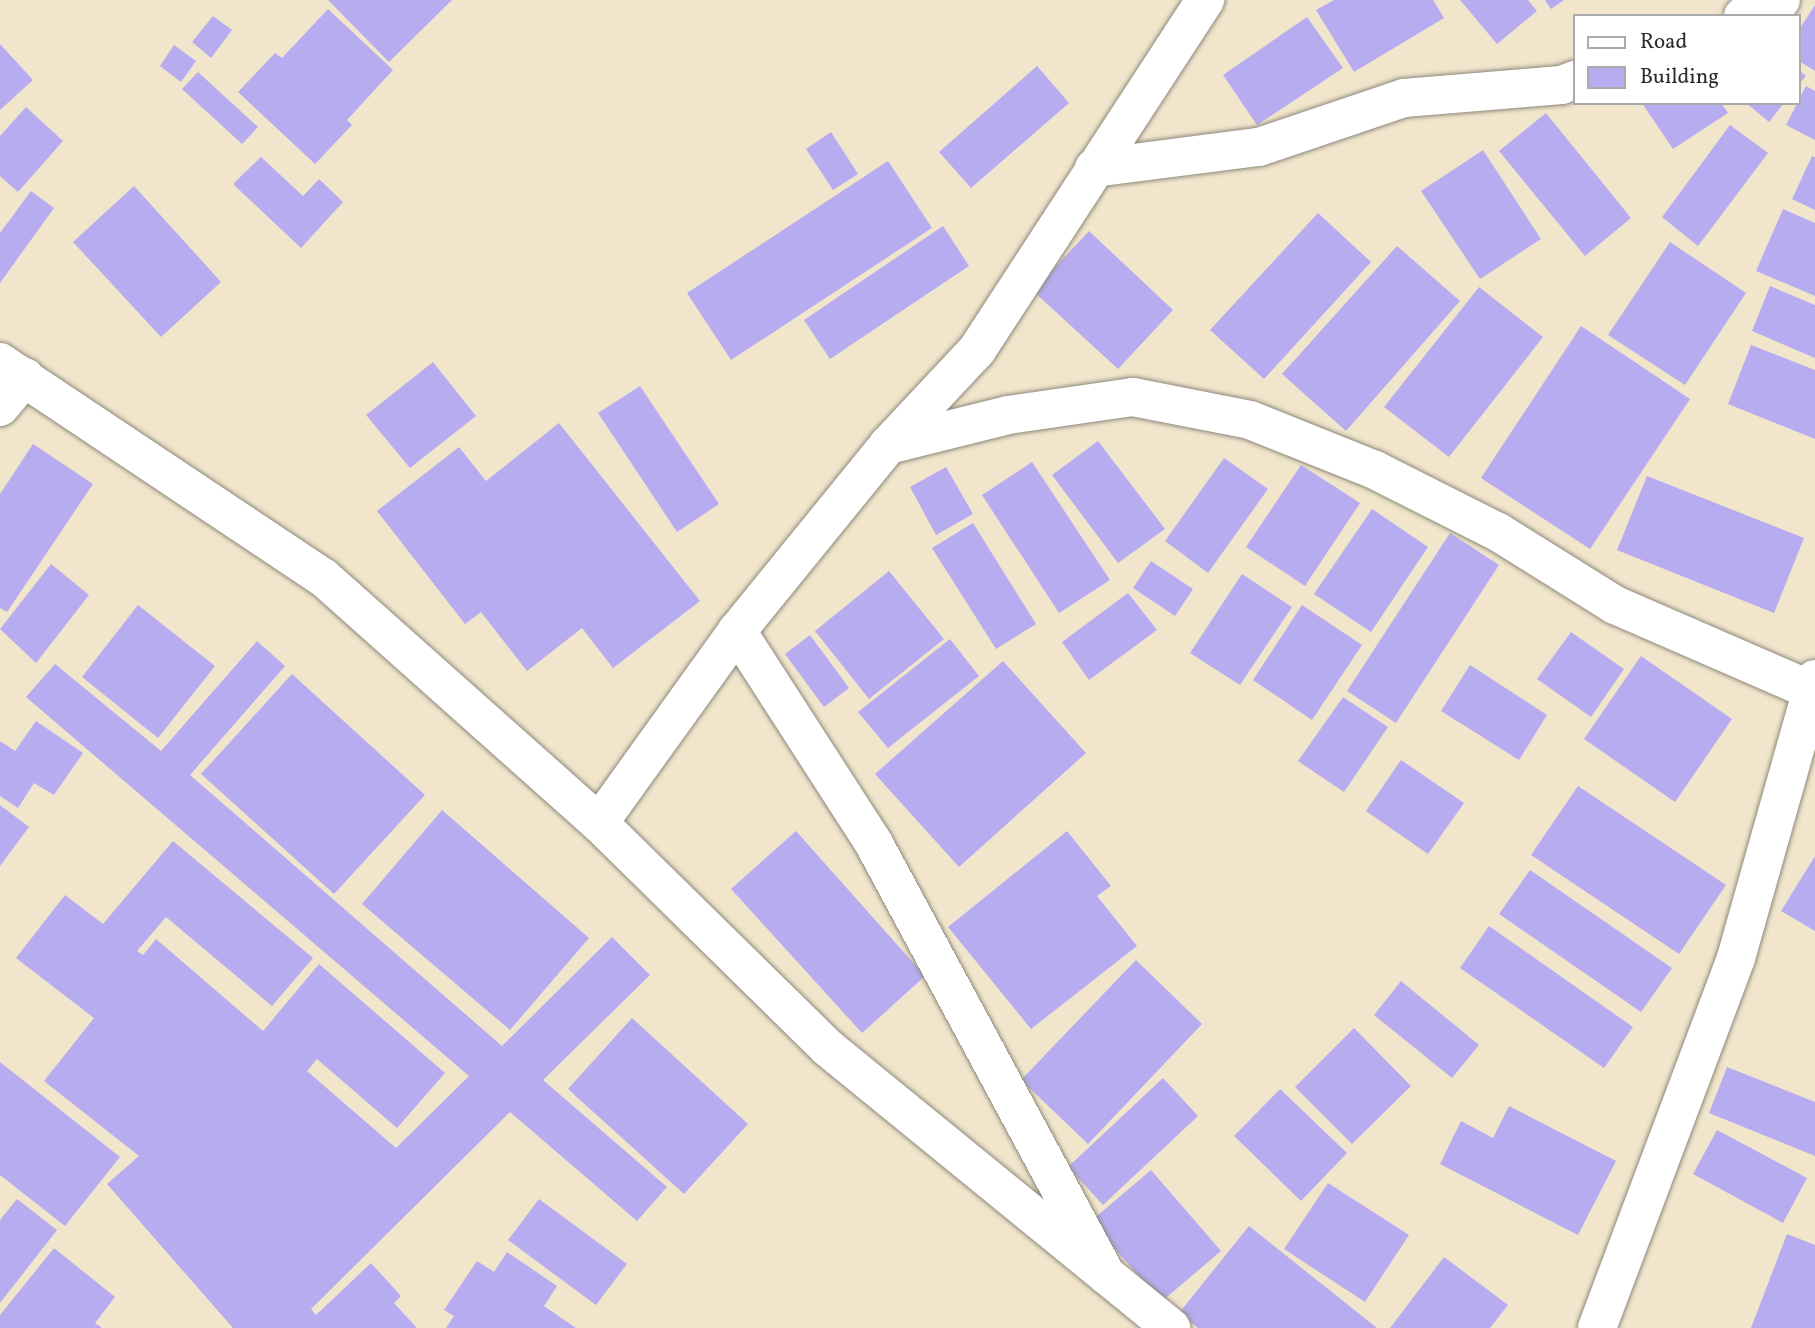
<!DOCTYPE html>
<html>
<head>
<meta charset="utf-8">
<style>
  body { margin:0 }
  #map { position:relative; width:1815px; height:1328px; overflow:hidden; background:#f1e6cc; font-family:Vollkorn,serif }
  div>[style] { position:absolute }
  [style*='--x'] { left:calc(var(--x)*1px); top:calc(var(--y)*1px); width:calc(var(--w)*1px); rotate:calc(var(--a)*1deg) }
  .building>* { inset:0; background:#b7acef }
  .roads { filter:drop-shadow(0 0 2px #8e887c) drop-shadow(0 0 2px #8e887c) }
  .minor>* { height:38px; margin:-19px; padding:0 19px; transform-origin:19px; border-radius:19px; background:#fff }
  .tertiary>* { height:38px; margin:-19px; padding:0 19px; transform-origin:19px; border-radius:19px; background:#fff }
  span { translate:-50% -50%; white-space:nowrap; text-align:center; line-height:1.15; -webkit-text-stroke:6px #fff; paint-order:stroke }
  .legend { position:absolute; left:1573px; top:14px; width:228px; height:91px; box-sizing:border-box; background:#fff; border:2px solid #aaa; margin:0; padding:9px 12px; list-style:none; font-size:21px; color:#2b2b2b }
  .legend li { display:flex; align-items:center; gap:14px; height:35px }
  .legend b { width:35px; border:2px solid #aaa }
</style>
</head>
<body>
<div id="map">
  <div class="building">
    <i style="clip-path:polygon(328px 0,452px 0,389px 62px)"></i>
    <i style="clip-path:polygon(1334px 0,1433px 0,1444px 18px,1354px 72px,1316px 10px)"></i>
    <i style="clip-path:polygon(1460px 0,1528px 0,1537px 11px,1497px 44px)"></i>
    <i style="clip-path:polygon(1545px 0,1564px 0,1551px 9px)"></i>
    <i style="clip-path:polygon(1815px 5px,1815px 71px,1799px 61px,1799px 30px)"></i>
    <i style="clip-path:polygon(328px 9px,393px 70px,347px 120px,352px 125px,315px 164px,238px 92px,275px 53px,282px 58px)"></i>
    <i style="clip-path:polygon(213px 16px,232px 30px,211px 58px,192px 42px)"></i>
    <i style="clip-path:polygon(1307px 17px,1343px 68px,1257px 125px,1223px 75px)"></i>
    <i style="clip-path:polygon(0 44px,33px 80px,0 110px)"></i>
    <i style="clip-path:polygon(174px 45px,196px 61px,181px 82px,160px 66px)"></i>
    <i style="clip-path:polygon(1037px 66px,1069px 103px,971px 188px,939px 152px)"></i>
    <i style="clip-path:polygon(1799px 70px,1806px 76px,1799px 84px)"></i>
    <i style="clip-path:polygon(198px 72px,258px 127px,242px 144px,182px 89px)"></i>
    <i style="clip-path:polygon(1806px 86px,1815px 91px,1815px 140px,1786px 125px)"></i>
    <i style="clip-path:polygon(1642px 103px,1721px 103px,1728px 113px,1673px 149px)"></i>
    <i style="clip-path:polygon(1746px 103px,1784px 103px,1769px 122px)"></i>
    <i style="clip-path:polygon(26px 107px,63px 141px,18px 192px,0 176px,0 136px)"></i>
    <i style="clip-path:polygon(1546px 113px,1631px 218px,1585px 256px,1499px 151px)"></i>
    <i style="clip-path:polygon(1730px 125px,1768px 153px,1698px 246px,1662px 217px)"></i>
    <i style="clip-path:polygon(831px 132px,858px 174px,833px 190px,806px 149px)"></i>
    <i style="clip-path:polygon(1483px 150px,1541px 239px,1480px 279px,1421px 191px)"></i>
    <i style="clip-path:polygon(1812px 156px,1815px 157px,1815px 210px,1792px 199px)"></i>
    <i style="clip-path:polygon(261px 157px,303px 196px,319px 179px,343px 202px,301px 248px,233px 184px)"></i>
    <i style="clip-path:polygon(888px 161px,932px 228px,731px 360px,687px 293px)"></i>
    <i style="clip-path:polygon(134px 186px,221px 282px,161px 337px,73px 242px)"></i>
    <i style="clip-path:polygon(31px 191px,54px 208px,0 283px,0 233px)"></i>
    <i style="clip-path:polygon(1783px 209px,1815px 223px,1815px 296px,1756px 271px)"></i>
    <i style="clip-path:polygon(1318px 213px,1371px 262px,1264px 379px,1210px 330px)"></i>
    <i style="clip-path:polygon(943px 226px,969px 266px,830px 359px,804px 320px)"></i>
    <i style="clip-path:polygon(1089px 231px,1173px 310px,1118px 369px,1033px 291px)"></i>
    <i style="clip-path:polygon(1670px 242px,1746px 293px,1685px 385px,1608px 335px)"></i>
    <i style="clip-path:polygon(1397px 246px,1460px 301px,1346px 431px,1282px 374px)"></i>
    <i style="clip-path:polygon(1770px 286px,1815px 305px,1815px 358px,1752px 331px)"></i>
    <i style="clip-path:polygon(1479px 287px,1543px 337px,1449px 457px,1384px 407px)"></i>
    <i style="clip-path:polygon(1581px 326px,1690px 399px,1590px 549px,1481px 478px)"></i>
    <i style="clip-path:polygon(1751px 345px,1815px 370px,1815px 439px,1728px 404px)"></i>
    <i style="clip-path:polygon(433px 362px,476px 416px,410px 468px,366px 415px)"></i>
    <i style="clip-path:polygon(640px 386px,719px 504px,677px 532px,598px 413px)"></i>
    <i style="clip-path:polygon(559px 423px,700px 601px,613px 668px,582px 628px,527px 671px,481px 612px,465px 624px,377px 511px,459px 447px,486px 481px)"></i>
    <i style="clip-path:polygon(1098px 441px,1165px 529px,1118px 563px,1052px 475px)"></i>
    <i style="clip-path:polygon(33px 444px,93px 484px,7px 612px,0 608px,0 494px)"></i>
    <i style="clip-path:polygon(1224px 458px,1268px 489px,1208px 573px,1165px 541px)"></i>
    <i style="clip-path:polygon(1032px 462px,1110px 580px,1059px 613px,982px 495px)"></i>
    <i style="clip-path:polygon(1301px 465px,1360px 503px,1305px 586px,1246px 547px)"></i>
    <i style="clip-path:polygon(946px 467px,973px 514px,936px 535px,910px 487px)"></i>
    <i style="clip-path:polygon(1647px 476px,1804px 538px,1774px 613px,1617px 550px)"></i>
    <i style="clip-path:polygon(1372px 509px,1428px 547px,1371px 632px,1314px 594px)"></i>
    <i style="clip-path:polygon(973px 523px,1036px 624px,996px 649px,932px 548px)"></i>
    <i style="clip-path:polygon(1450px 533px,1499px 565px,1396px 723px,1347px 691px)"></i>
    <i style="clip-path:polygon(1151px 561px,1193px 589px,1175px 616px,1133px 588px)"></i>
    <i style="clip-path:polygon(51px 564px,89px 595px,36px 663px,0 629px)"></i>
    <i style="clip-path:polygon(889px 571px,944px 639px,869px 699px,815px 631px)"></i>
    <i style="clip-path:polygon(1242px 574px,1292px 607px,1240px 685px,1190px 653px)"></i>
    <i style="clip-path:polygon(1128px 593px,1157px 630px,1089px 680px,1062px 642px)"></i>
    <i style="clip-path:polygon(138px 605px,215px 666px,158px 738px,82px 677px)"></i>
    <i style="clip-path:polygon(1302px 605px,1362px 645px,1312px 720px,1253px 680px)"></i>
    <i style="clip-path:polygon(1571px 632px,1624px 669px,1591px 717px,1537px 679px)"></i>
    <i style="clip-path:polygon(810px 635px,849px 688px,824px 707px,785px 654px)"></i>
    <i style="clip-path:polygon(950px 639px,979px 676px,888px 748px,858px 712px)"></i>
    <i style="clip-path:polygon(257px 641px,285px 666px,190px 775px,502px 1046px,612px 937px,650px 975px,543px 1080px,667px 1187px,637px 1221px,510px 1112px,311px 1309px,316px 1315px,371px 1263px,401px 1296px,394px 1303px,417px 1328px,233px 1328px,107px 1184px,139px 1156px,44px 1081px,94px 1018px,16px 958px,65px 895px,103px 924px,173px 841px,313px 958px,272px 1006px,166px 917px,137px 951px,143px 955px,156px 939px,263px 1031px,319px 964px,445px 1073px,397px 1128px,317px 1059px,307px 1071px,396px 1148px,469px 1076px,26px 697px,55px 664px,161px 751px)"></i>
    <i style="clip-path:polygon(1641px 656px,1732px 719px,1675px 802px,1584px 739px)"></i>
    <i style="clip-path:polygon(1003px 661px,1086px 753px,959px 867px,875px 774px)"></i>
    <i style="clip-path:polygon(1470px 665px,1547px 715px,1519px 760px,1441px 711px)"></i>
    <i style="clip-path:polygon(292px 674px,425px 795px,334px 894px,201px 774px)"></i>
    <i style="clip-path:polygon(1343px 697px,1388px 727px,1344px 792px,1298px 761px)"></i>
    <i style="clip-path:polygon(36px 721px,83px 753px,54px 795px,34px 783px,18px 808px,0 796px,0 741px,15px 751px)"></i>
    <i style="clip-path:polygon(1401px 760px,1464px 803px,1428px 854px,1366px 811px)"></i>
    <i style="clip-path:polygon(1578px 786px,1726px 885px,1679px 954px,1531px 855px)"></i>
    <i style="clip-path:polygon(0 805px,29px 827px,0 866px)"></i>
    <i style="clip-path:polygon(442px 810px,589px 938px,510px 1030px,362px 904px)"></i>
    <i style="clip-path:polygon(796px 831px,925px 976px,862px 1033px,731px 889px)"></i>
    <i style="clip-path:polygon(1067px 831px,1111px 886px,1097px 896px,1137px 946px,1031px 1029px,948px 927px)"></i>
    <i style="clip-path:polygon(1815px 856px,1815px 931px,1781px 911px)"></i>
    <i style="clip-path:polygon(1530px 870px,1672px 968px,1641px 1012px,1499px 914px)"></i>
    <i style="clip-path:polygon(1489px 926px,1633px 1027px,1604px 1068px,1460px 968px)"></i>
    <i style="clip-path:polygon(1136px 960px,1202px 1024px,1088px 1144px,1021px 1080px)"></i>
    <i style="clip-path:polygon(1401px 981px,1479px 1045px,1452px 1078px,1374px 1015px)"></i>
    <i style="clip-path:polygon(632px 1018px,748px 1124px,684px 1194px,568px 1089px)"></i>
    <i style="clip-path:polygon(1354px 1028px,1411px 1086px,1352px 1144px,1295px 1087px)"></i>
    <i style="clip-path:polygon(0 1062px,120px 1157px,65px 1226px,0 1175px)"></i>
    <i style="clip-path:polygon(1727px 1067px,1815px 1102px,1815px 1156px,1709px 1113px)"></i>
    <i style="clip-path:polygon(1163px 1078px,1198px 1116px,1103px 1205px,1068px 1167px)"></i>
    <i style="clip-path:polygon(1280px 1089px,1347px 1153px,1301px 1201px,1234px 1136px)"></i>
    <i style="clip-path:polygon(1509px 1106px,1616px 1161px,1578px 1235px,1440px 1164px,1461px 1121px,1493px 1138px)"></i>
    <i style="clip-path:polygon(1717px 1130px,1807px 1178px,1783px 1223px,1693px 1174px)"></i>
    <i style="clip-path:polygon(1151px 1170px,1221px 1251px,1161px 1302px,1091px 1221px)"></i>
    <i style="clip-path:polygon(1328px 1183px,1409px 1235px,1365px 1302px,1284px 1249px)"></i>
    <i style="clip-path:polygon(17px 1199px,57px 1230px,0 1303px,0 1220px)"></i>
    <i style="clip-path:polygon(539px 1199px,627px 1264px,596px 1305px,508px 1240px)"></i>
    <i style="clip-path:polygon(1249px 1226px,1377px 1328px,1198px 1328px,1179px 1313px)"></i>
    <i style="clip-path:polygon(1787px 1234px,1815px 1245px,1815px 1328px,1751px 1328px)"></i>
    <i style="clip-path:polygon(54px 1248px,115px 1297px,95px 1323px,102px 1328px,0 1328px,0 1315px)"></i>
    <i style="clip-path:polygon(507px 1252px,557px 1286px,544px 1306px,576px 1328px,446px 1328px,454px 1316px,444px 1310px,477px 1261px,494px 1272px)"></i>
    <i style="clip-path:polygon(1444px 1257px,1508px 1305px,1490px 1328px,1390px 1328px)"></i>
  </div>
  <div class="roads">
    <div class="minor">
      <i style="--x:1743;--y:16;--w:41;--a:-22.8"></i>
      <i style="--x:1094;--y:168;--w:166;--a:-7.3"></i>
      <i style="--x:1259;--y:147;--w:153;--a:-18.7"></i>
      <i style="--x:1404;--y:98;--w:158;--a:-4.7"></i>
      <i style="--x:1561;--y:85;--w:15;--a:-20"></i>
      <i style="--x:0;--y:407;--w:39;--a:-50"></i>
      <i style="--x:888;--y:445;--w:124;--a:-14"></i>
      <i style="--x:1008;--y:415;--w:126;--a:-8.2"></i>
      <i style="--x:1133;--y:397;--w:119;--a:11.1"></i>
      <i style="--x:1250;--y:420;--w:135;--a:21.8"></i>
      <i style="--x:1375;--y:470;--w:138;--a:26.8"></i>
      <i style="--x:1498;--y:532;--w:138;--a:32"></i>
      <i style="--x:1615;--y:605;--w:218;--a:23.5"></i>
      <i style="--x:737;--y:631;--w:251;--a:57.2"></i>
      <i style="--x:873;--y:842;--w:492;--a:61.7"></i>
      <i style="--x:1597;--y:1328;--w:395;--a:-69.4"></i>
      <i style="--x:1736;--y:958;--w:290;--a:-74.2"></i>
    </div>
    <div class="tertiary">
      <i style="--x:0;--y:362;--w:389;--a:33.7"></i>
      <i style="--x:324;--y:578;--w:368;--a:41.7"></i>
      <i style="--x:599;--y:823;--w:321;--a:44.5"></i>
      <i style="--x:828;--y:1048;--w:443;--a:39.2"></i>
      <i style="--x:599;--y:823;--w:236;--a:-54.3"></i>
      <i style="--x:737;--y:631;--w:240;--a:-50.9"></i>
      <i style="--x:888;--y:445;--w:130;--a:-46.9"></i>
      <i style="--x:977;--y:350;--w:418;--a:-56.9"></i>
    </div>
  </div>
  <ul class="legend">
  <li><b style="height:9px;background:#fff"></b>Road</li>
  <li><b style="height:19px;background:#b7acef"></b>Building</li>
  </ul>
</div>
</body>
</html>
